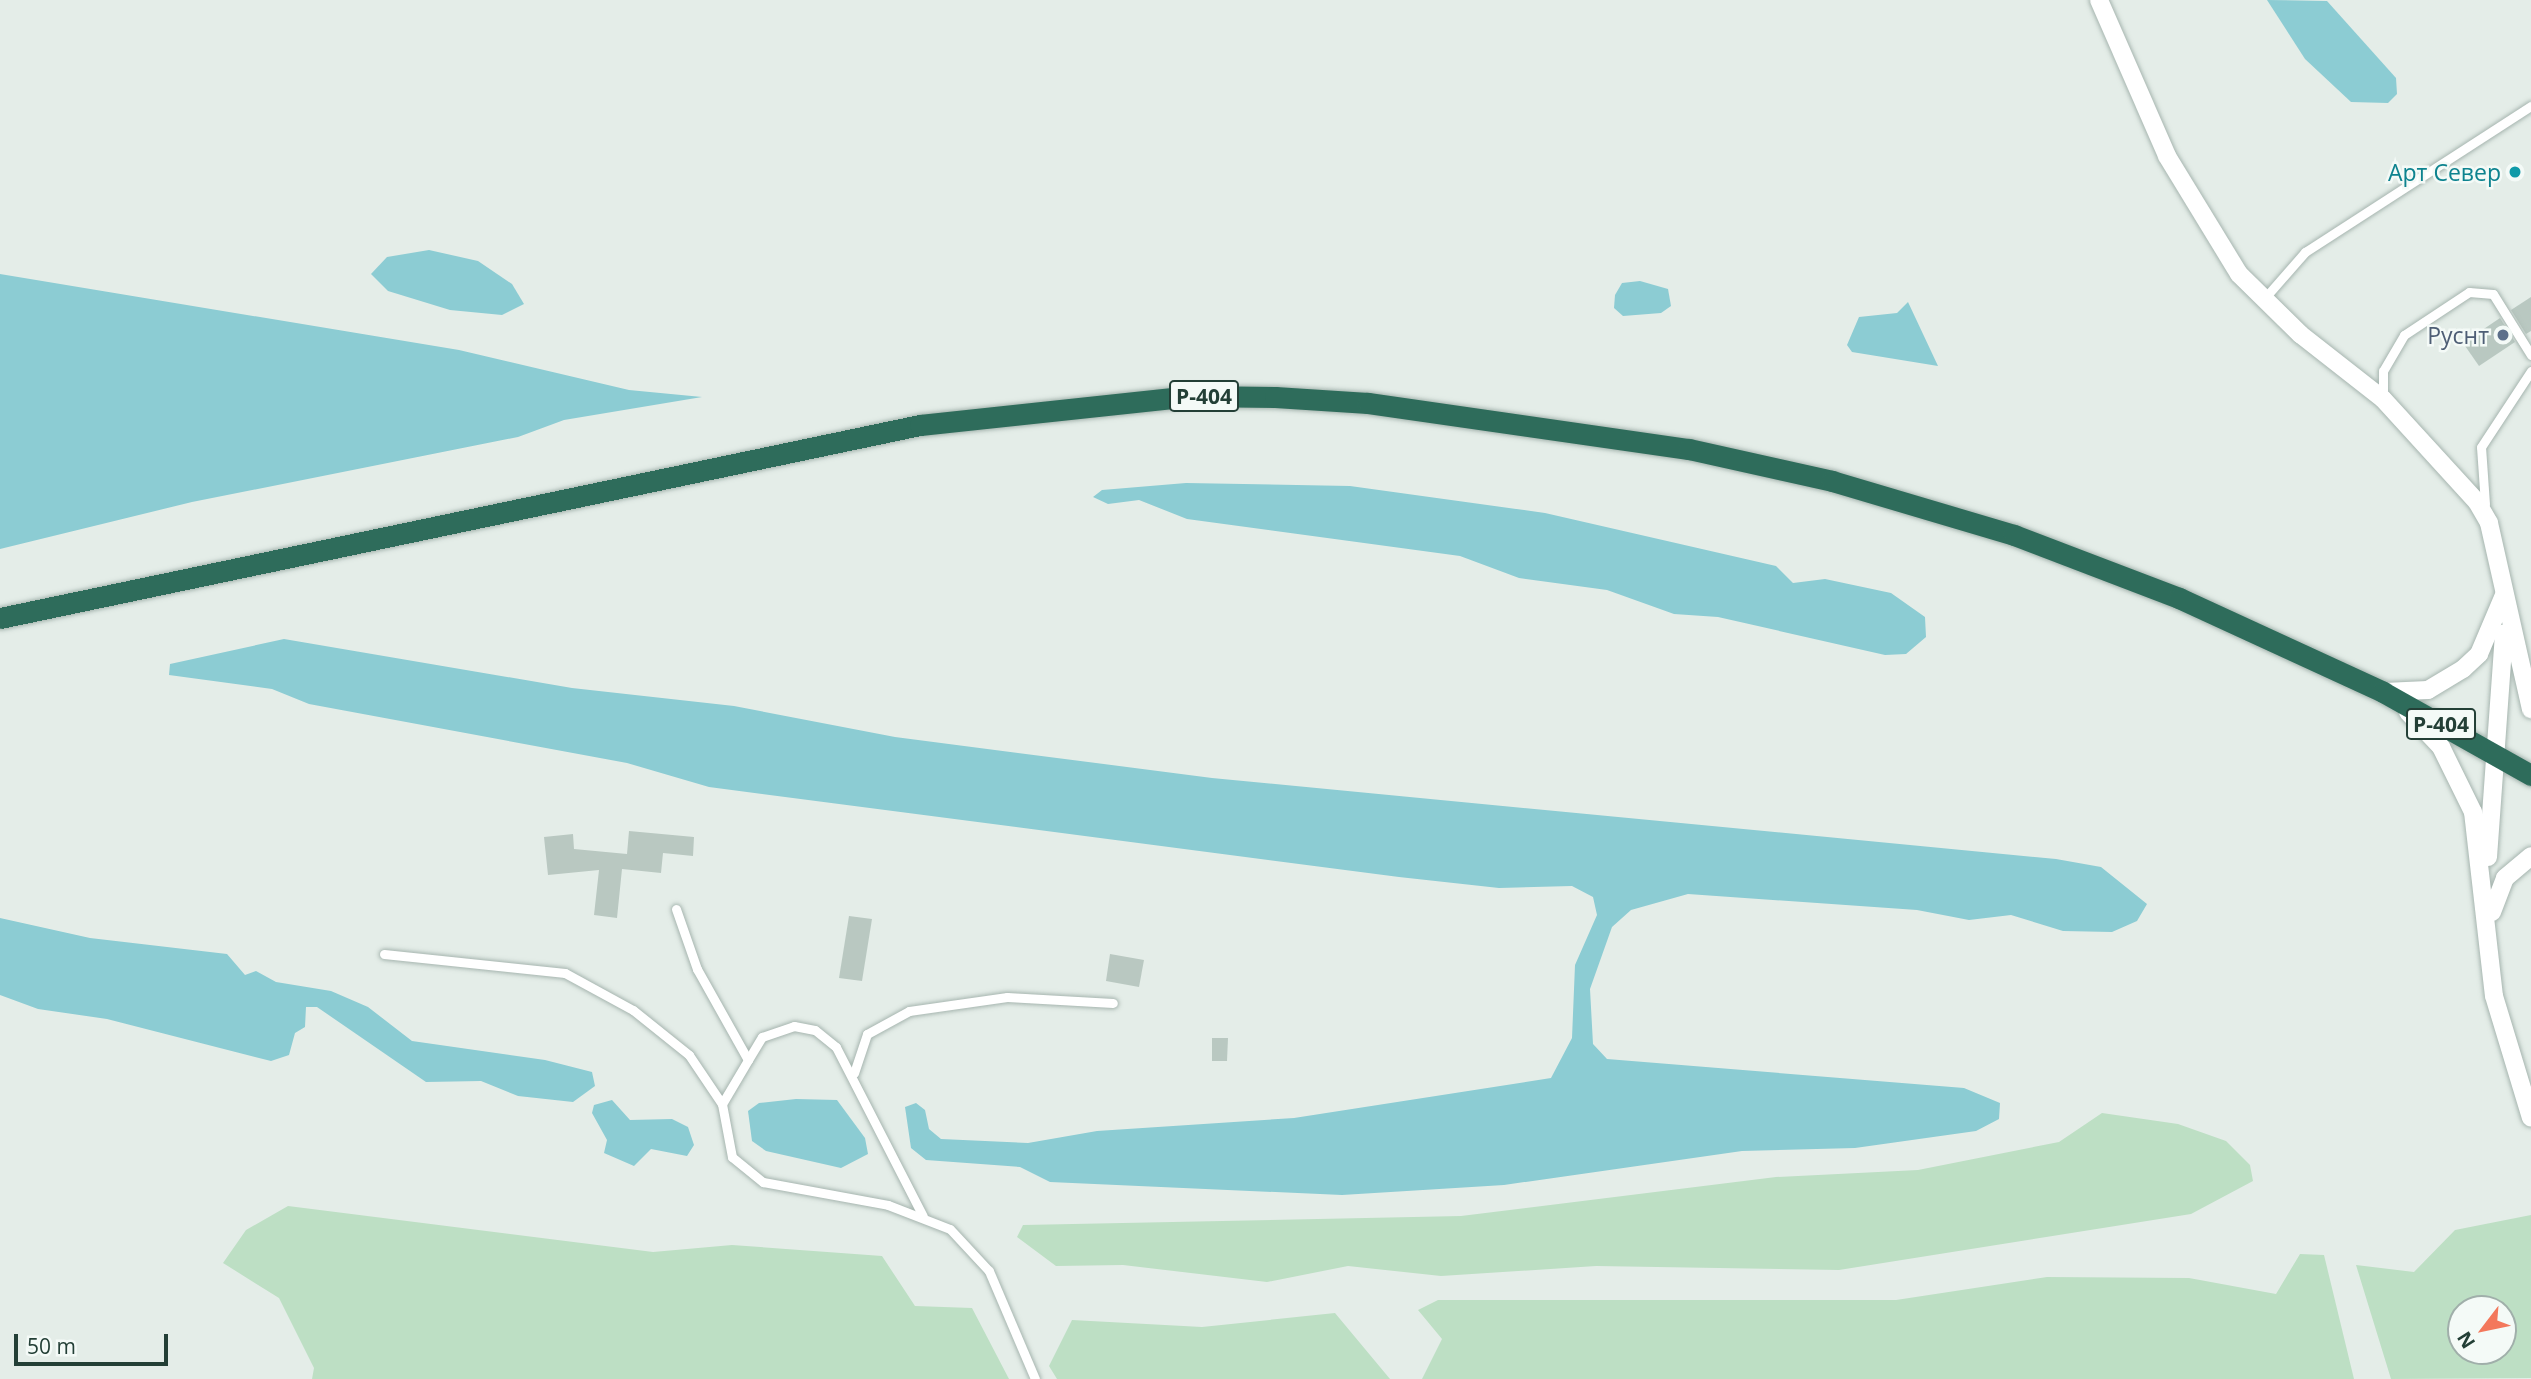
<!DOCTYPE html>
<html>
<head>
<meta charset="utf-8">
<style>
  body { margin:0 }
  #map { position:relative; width:2531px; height:1379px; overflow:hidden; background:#e4ede8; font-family:"Open Sans",sans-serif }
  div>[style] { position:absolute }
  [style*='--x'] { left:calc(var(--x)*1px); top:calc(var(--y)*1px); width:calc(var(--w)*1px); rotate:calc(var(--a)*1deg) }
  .green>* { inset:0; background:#bddfc4 }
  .water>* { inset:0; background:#8cccd3 }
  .building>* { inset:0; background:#b9c8c1 }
  .roads { filter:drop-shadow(0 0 2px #a6b5af) drop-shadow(0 0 2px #a6b5af) }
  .lane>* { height:9px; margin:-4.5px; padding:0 4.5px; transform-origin:4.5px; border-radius:4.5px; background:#fff }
  .street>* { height:18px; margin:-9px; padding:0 9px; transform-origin:9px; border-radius:9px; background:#fff }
  .highway>* { height:21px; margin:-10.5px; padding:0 10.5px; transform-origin:10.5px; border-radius:10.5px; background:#2e6c5b }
  .dots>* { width:19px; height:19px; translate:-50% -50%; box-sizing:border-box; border:4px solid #f4faf7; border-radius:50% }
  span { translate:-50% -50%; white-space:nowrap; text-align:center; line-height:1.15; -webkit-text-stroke:5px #f4faf7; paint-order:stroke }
  .shield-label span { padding:2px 5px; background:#f4faf7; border:2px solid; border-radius:5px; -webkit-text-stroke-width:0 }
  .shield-label { font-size:21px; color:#233f36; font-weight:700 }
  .culture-label { font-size:23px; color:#0d838f }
  .right { translate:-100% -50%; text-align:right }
  .service-label { font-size:23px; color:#4e5e75 }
  .north { position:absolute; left:2447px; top:1295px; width:70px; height:70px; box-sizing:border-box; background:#f4faf7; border:2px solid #a0afaa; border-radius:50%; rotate:238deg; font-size:19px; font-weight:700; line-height:28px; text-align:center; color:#233f36 }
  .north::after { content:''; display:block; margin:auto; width:24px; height:32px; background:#f3785c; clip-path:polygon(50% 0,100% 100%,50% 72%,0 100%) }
  .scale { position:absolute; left:14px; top:1334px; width:154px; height:32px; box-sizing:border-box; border:4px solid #233f36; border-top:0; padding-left:9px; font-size:21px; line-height:24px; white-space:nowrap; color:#233f36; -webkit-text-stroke:5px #f4faf7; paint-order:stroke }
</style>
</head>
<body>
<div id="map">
  <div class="green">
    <i style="clip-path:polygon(2102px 1113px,2178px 1124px,2226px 1141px,2250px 1165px,2253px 1181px,2191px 1214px,1839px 1270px,1596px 1266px,1441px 1276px,1348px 1266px,1267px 1282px,1123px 1265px,1056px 1266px,1017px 1237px,1023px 1225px,1461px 1216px,1776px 1177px,1918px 1170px,2059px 1142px)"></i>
    <i style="clip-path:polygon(288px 1206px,653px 1252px,732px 1245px,882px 1256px,915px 1306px,972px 1308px,1009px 1379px,312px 1379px,314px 1368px,279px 1298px,223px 1263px,246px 1230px)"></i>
    <i style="clip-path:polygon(evenodd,2531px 1215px,2531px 1378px,2391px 1379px,2356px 1265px,2414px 1272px,2455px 1230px,2531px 1215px,2461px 1309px,2503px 1309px,2503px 1351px,2461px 1351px,2461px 1309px)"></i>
    <i style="clip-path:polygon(2300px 1254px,2324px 1255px,2354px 1379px,1422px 1379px,1442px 1339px,1418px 1310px,1438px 1300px,1896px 1300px,2047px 1277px,2189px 1278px,2276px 1294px)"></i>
    <i style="clip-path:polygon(1335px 1313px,1390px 1379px,1057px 1379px,1049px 1366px,1072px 1320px,1202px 1327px)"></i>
  </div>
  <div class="water">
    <i style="clip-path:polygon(2267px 0,2327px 1px,2396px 78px,2397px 94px,2388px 103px,2351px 102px,2305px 59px)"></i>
    <i style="clip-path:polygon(429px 250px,478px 261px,512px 284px,524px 304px,502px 315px,450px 310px,388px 291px,371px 274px,387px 257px)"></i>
    <i style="clip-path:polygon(0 274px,459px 350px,629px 390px,702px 397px,564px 420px,518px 437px,192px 502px,0 549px)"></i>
    <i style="clip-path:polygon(1640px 281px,1668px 289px,1671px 306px,1661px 313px,1623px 316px,1614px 308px,1615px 295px,1622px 283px)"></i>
    <i style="clip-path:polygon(1908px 302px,1938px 366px,1852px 352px,1847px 345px,1859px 317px,1897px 313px)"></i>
    <i style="clip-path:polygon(1186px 483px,1350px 486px,1545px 513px,1776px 566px,1793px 583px,1825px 579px,1891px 593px,1925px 617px,1926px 637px,1906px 654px,1885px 655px,1718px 617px,1674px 614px,1607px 590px,1519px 578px,1460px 556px,1187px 519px,1139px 500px,1108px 504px,1093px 497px,1102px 490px)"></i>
    <i style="clip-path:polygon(284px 639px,572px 688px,734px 706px,895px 737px,1212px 778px,2056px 859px,2101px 867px,2147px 904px,2137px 921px,2112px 932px,2063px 931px,2011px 915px,1969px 920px,1917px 910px,1688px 894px,1631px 910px,1612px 927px,1590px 989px,1593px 1044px,1607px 1059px,1964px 1088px,2000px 1103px,1999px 1119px,1976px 1131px,1855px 1148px,1742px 1151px,1504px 1185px,1342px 1195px,1050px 1182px,1020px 1167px,926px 1160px,911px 1148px,905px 1107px,916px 1103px,925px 1110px,929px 1129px,941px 1139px,1028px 1143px,1097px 1131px,1294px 1118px,1551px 1078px,1572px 1038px,1575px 965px,1597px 915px,1593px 897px,1572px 886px,1499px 888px,1399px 877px,709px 787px,627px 763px,309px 704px,272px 689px,169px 675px,170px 664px)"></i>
    <i style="clip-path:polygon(0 918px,90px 938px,227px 954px,245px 975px,256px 971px,276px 982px,331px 991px,368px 1007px,412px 1041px,545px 1060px,592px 1072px,595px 1086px,573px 1102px,518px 1096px,481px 1081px,426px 1082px,317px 1007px,306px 1007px,305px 1027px,295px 1033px,289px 1055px,271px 1061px,107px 1019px,38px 1009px,0 995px)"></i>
    <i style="clip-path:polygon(796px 1099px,837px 1100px,865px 1138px,868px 1154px,841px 1168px,766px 1151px,752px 1141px,748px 1111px,759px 1103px)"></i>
    <i style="clip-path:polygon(612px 1100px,630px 1120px,672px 1119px,688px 1127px,694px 1145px,687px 1156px,651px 1149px,634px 1166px,604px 1153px,607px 1140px,592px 1113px,594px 1105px)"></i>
  </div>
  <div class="building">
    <i style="clip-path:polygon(2531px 297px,2531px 331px,2526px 334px,2511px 310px)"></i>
    <i style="clip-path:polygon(2500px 318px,2515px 342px,2479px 366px,2463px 343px)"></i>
    <i style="clip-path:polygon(629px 831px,694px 837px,693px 856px,663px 853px,661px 873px,622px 869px,617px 918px,594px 915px,599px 870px,548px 875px,544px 837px,573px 834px,574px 849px,627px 854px)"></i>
    <i style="clip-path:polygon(849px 916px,872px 919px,862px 981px,839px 978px)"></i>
    <i style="clip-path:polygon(1110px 954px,1144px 960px,1139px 987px,1106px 981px)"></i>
    <i style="clip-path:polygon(1212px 1038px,1228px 1038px,1227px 1061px,1212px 1061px)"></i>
  </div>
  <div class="roads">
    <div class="lane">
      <i style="--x:2263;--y:300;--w:64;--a:-48.8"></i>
      <i style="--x:2305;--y:252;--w:269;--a:-32.9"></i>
      <i style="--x:2383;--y:399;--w:28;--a:-90"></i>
      <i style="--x:2383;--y:371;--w:42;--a:-59.7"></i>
      <i style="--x:2404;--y:335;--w:78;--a:-33.5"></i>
      <i style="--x:2469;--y:292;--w:24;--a:5"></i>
      <i style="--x:2493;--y:294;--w:72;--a:58.1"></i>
      <i style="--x:2485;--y:504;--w:57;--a:-94"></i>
      <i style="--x:2481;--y:447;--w:91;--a:-56.7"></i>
      <i style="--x:676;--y:909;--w:64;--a:70.7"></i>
      <i style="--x:697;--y:969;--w:104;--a:60.7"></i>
      <i style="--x:748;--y:1060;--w:51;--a:120.6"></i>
      <i style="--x:722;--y:1104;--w:54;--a:79.3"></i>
      <i style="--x:732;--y:1157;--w:40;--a:39"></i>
      <i style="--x:763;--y:1182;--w:127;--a:10.4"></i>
      <i style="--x:888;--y:1205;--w:66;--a:21.2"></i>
      <i style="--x:950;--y:1229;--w:57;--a:47.1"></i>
      <i style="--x:989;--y:1271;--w:117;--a:66.9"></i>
      <i style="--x:384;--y:954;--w:182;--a:6"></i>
      <i style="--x:565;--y:973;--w:77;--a:28.6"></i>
      <i style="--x:633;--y:1010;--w:72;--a:38.8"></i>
      <i style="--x:689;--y:1055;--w:59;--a:56"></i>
      <i style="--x:748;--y:1060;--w:27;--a:-59"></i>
      <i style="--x:762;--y:1037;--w:34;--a:-19"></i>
      <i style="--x:794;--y:1026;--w:21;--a:11"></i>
      <i style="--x:815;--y:1030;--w:27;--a:39"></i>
      <i style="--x:836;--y:1047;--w:190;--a:62.8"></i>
      <i style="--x:854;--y:1073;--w:41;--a:-71.6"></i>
      <i style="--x:867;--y:1034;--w:48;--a:-28.7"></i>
      <i style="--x:909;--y:1011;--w:99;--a:-8.1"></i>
      <i style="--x:1007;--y:997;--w:106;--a:3.2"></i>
    </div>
    <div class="street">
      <i style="--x:2099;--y:0;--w:170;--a:66.4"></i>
      <i style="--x:2167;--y:156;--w:138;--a:58.6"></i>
      <i style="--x:2239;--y:274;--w:86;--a:44.5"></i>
      <i style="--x:2300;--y:334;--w:105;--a:38.1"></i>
      <i style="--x:2383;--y:399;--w:139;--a:47.6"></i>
      <i style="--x:2477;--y:502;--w:24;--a:60"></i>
      <i style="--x:2489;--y:523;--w:191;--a:77.3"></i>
      <i style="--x:2384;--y:692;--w:44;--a:-2.6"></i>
      <i style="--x:2428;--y:690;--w:41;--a:-31"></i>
      <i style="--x:2463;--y:669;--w:22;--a:-43"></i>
      <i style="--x:2479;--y:654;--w:64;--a:-67"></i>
      <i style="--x:2408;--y:712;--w:48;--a:46.7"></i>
      <i style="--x:2441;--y:747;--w:72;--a:63.8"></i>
      <i style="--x:2473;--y:812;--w:185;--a:83.5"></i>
      <i style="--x:2494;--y:996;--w:127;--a:73.1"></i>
      <i style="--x:2488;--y:857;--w:224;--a:-85.9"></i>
      <i style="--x:2492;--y:912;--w:36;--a:-69"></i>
      <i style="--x:2505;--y:878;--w:34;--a:-40"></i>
    </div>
    <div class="highway">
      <i style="--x:0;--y:618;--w:940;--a:-11.85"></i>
      <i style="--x:920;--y:425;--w:275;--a:-6.1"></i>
      <i style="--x:1193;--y:396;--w:82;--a:0.7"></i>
      <i style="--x:1275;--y:397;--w:93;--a:3.7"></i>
      <i style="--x:1368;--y:403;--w:324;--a:8.2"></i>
      <i style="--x:1689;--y:449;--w:147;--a:12.6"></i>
      <i style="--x:1832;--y:481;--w:190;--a:16.5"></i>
      <i style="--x:2014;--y:535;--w:177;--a:20.9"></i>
      <i style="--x:2179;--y:598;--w:225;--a:24.7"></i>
      <i style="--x:2383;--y:692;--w:170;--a:29.3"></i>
    </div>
  </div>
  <div class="dots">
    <i style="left:2515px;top:172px;background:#0f9aa8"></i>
    <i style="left:2503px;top:335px;background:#5c6f8a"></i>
  </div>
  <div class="shield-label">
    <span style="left:1204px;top:396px">Р-404</span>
    <span style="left:2441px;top:724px">Р-404</span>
  </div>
  <div class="culture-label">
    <span class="right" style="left:2501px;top:172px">Арт Север</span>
  </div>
  <div class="service-label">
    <span class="right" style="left:2489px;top:335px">Руснт</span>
  </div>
  <div class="north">N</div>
  <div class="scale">50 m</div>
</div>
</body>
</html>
